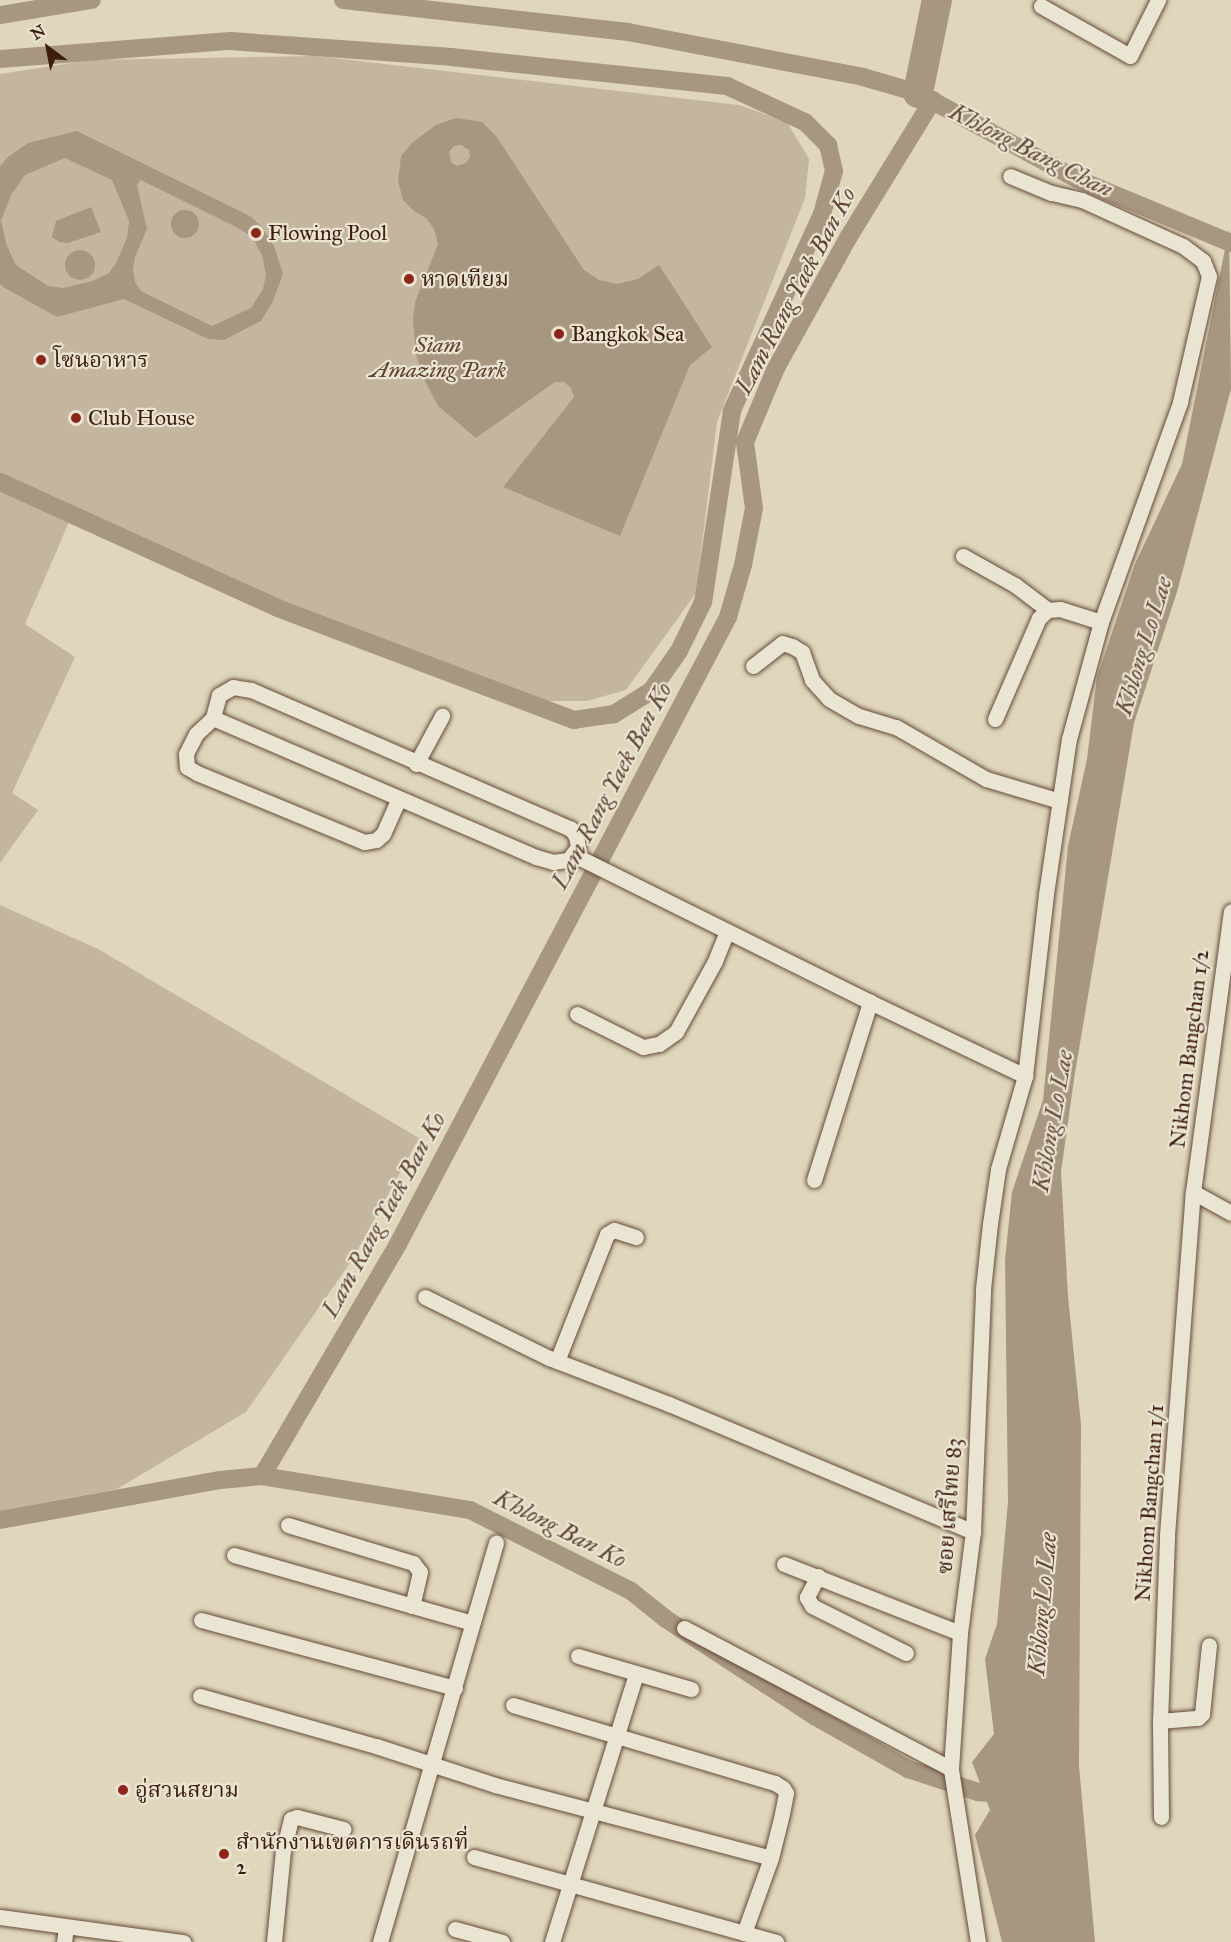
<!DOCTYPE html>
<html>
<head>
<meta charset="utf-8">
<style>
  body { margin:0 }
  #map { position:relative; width:1231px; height:1942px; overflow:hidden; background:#dfd6bb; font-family:"IM FELL Great Primer","Noto Serif Thai",serif }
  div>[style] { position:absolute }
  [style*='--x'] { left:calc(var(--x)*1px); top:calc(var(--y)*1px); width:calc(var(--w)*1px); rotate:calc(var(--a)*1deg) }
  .green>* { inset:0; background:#c4b69e }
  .water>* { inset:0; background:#a89780 }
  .round { border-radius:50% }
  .canal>* { height:18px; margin:-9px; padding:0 9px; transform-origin:9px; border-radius:9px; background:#a89780 }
  .river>* { height:30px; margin:-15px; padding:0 15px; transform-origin:15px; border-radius:15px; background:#a89780 }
  .roads { filter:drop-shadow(0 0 2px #664a39) drop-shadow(0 0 2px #664a39) }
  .street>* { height:15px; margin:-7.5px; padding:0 7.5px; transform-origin:7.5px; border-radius:7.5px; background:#eae4d3 }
  .dots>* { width:16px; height:16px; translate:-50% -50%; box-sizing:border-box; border:3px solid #eae4d3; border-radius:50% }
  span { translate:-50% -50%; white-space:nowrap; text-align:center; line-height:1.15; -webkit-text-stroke:4.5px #eae4d3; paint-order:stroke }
  .poi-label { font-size:22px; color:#3e1c0e }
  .left { translate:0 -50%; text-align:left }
  .park-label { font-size:22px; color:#604232; font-style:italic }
  .street-label { font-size:22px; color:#3e1c0e }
  .water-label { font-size:24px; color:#634736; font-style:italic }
  .north { position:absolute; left:18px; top:18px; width:60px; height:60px; -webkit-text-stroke:4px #eae4d3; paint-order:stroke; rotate:328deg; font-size:16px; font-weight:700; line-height:24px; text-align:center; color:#3e1c0e }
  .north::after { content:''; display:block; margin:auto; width:21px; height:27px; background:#3e1c0e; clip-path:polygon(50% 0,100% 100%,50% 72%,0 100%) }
</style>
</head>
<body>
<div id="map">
  <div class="green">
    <i style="clip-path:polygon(316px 56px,739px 105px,787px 122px,809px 159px,805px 198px,717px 422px,696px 593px,626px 690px,587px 701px,541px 701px,69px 522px,25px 624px,75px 657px,12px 793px,38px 810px,0 863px,0 74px,91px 60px)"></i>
    <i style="clip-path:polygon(0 905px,98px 949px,419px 1138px,352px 1260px,246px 1412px,117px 1489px,0 1511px)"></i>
  </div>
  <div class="water">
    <i style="clip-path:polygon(evenodd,456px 118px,482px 122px,496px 136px,584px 270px,599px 280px,617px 284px,638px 279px,659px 265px,712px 347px,690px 365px,620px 536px,503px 487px,574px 397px,571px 388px,564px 382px,555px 382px,476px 438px,438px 406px,424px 379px,416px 354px,413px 321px,415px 302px,438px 244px,434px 229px,426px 218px,414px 211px,403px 200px,398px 181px,401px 156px,413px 142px,436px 125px,456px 118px,461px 145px,469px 150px,470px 157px,466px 163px,457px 166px,451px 162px,449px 152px,454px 146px,461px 145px)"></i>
    <i style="clip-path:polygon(evenodd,77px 131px,250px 216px,261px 226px,274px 246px,283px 274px,273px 301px,261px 321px,224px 340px,208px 339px,124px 299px,57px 317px,3px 287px,0 284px,0 166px,9px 156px,28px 143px,77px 131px,65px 158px,112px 180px,129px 221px,127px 238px,116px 263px,108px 274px,92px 281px,63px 288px,48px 286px,16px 265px,7px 246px,1px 221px,11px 195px,25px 175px,65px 158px,77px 131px,141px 180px,240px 229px,252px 237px,262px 255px,266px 275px,263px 289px,251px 308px,212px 326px,141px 291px,135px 282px,133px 270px,135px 257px,147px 229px,137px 185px,141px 180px)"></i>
    <i style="clip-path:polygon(91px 207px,101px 232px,68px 243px,59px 242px,52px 237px,56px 221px)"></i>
    <i class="round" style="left:171px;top:210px;width:28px;height:28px"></i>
    <i style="clip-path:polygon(1229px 229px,1231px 389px,1177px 592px,1134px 723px,1074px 1079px,1061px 1172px,1068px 1296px,1081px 1425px,1079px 1766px,1095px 1942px,1002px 1942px,975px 1835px,990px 1810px,972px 1762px,994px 1734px,985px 1659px,997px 1624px,1008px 1502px,1005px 1260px,1012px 1192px,1043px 1100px,1068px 846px,1087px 759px,1097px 677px,1135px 564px,1182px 464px)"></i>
    <i class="round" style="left:65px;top:250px;width:30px;height:30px"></i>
  </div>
  <div class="canal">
    <i style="--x:343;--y:0;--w:287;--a:6.4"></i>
    <i style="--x:628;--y:32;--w:239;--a:10.8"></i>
    <i style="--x:863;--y:77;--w:57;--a:16.2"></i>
    <i style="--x:918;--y:93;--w:181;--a:28.4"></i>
    <i style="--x:1077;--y:179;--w:167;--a:22.6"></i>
    <i style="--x:0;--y:15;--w:93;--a:-9.3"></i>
    <i style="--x:0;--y:59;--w:231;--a:-4.5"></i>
    <i style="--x:230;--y:41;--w:222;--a:4.1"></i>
    <i style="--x:451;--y:57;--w:278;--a:6"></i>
    <i style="--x:727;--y:86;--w:86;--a:24.8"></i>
    <i style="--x:805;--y:122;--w:33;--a:45"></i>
    <i style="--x:828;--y:145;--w:27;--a:77"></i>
    <i style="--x:834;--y:171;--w:45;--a:105.6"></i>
    <i style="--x:822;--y:214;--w:217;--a:114.6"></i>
    <i style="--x:732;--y:411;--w:193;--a:98.6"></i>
    <i style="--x:703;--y:602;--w:55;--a:116.1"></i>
    <i style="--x:679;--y:651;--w:49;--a:125"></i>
    <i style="--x:651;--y:691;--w:44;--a:148.1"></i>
    <i style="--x:614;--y:714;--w:40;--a:171.5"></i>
    <i style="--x:574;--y:720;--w:316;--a:-159.3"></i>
    <i style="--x:278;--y:608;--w:305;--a:-155.6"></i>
    <i style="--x:262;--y:1476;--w:269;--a:-59.6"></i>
    <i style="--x:398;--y:1244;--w:709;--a:-62.24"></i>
    <i style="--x:728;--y:617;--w:54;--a:-73.9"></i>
    <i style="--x:743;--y:565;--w:58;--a:-79.1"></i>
    <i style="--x:754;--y:508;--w:67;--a:-97.8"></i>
    <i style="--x:745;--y:442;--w:80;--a:-67.3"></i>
    <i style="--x:776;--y:368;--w:149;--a:-61"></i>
    <i style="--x:848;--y:238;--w:162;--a:-58.4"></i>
    <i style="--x:0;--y:1520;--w:224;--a:-10.3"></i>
    <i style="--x:220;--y:1480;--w:42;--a:-5.4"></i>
    <i style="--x:262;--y:1476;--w:211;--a:9.3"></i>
    <i style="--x:470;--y:1510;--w:180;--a:26.7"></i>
    <i style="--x:631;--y:1591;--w:45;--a:38.7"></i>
    <i style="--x:666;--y:1619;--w:179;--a:33.2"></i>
    <i style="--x:816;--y:1717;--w:106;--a:29.5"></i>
    <i style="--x:908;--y:1769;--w:74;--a:18.2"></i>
    <i style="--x:978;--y:1792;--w:30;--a:6"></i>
  </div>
  <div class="river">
    <i style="--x:918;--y:93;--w:95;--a:-78.5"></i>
  </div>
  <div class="roads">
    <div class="street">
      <i style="--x:1041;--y:6;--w:102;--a:29.3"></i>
      <i style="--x:1130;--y:56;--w:63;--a:-63.4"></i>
      <i style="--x:963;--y:556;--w:60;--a:29.1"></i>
      <i style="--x:1015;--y:585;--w:41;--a:37.1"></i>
      <i style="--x:753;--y:666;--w:37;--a:-38"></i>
      <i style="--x:782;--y:643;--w:10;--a:17"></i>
      <i style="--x:792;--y:646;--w:12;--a:31"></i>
      <i style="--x:802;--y:652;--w:30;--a:70"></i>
      <i style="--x:812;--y:680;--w:25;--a:48"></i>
      <i style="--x:829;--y:699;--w:34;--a:30"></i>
      <i style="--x:859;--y:716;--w:39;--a:17"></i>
      <i style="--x:896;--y:727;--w:104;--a:30"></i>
      <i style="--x:986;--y:779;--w:77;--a:16.6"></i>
      <i style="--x:213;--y:718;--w:352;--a:23.3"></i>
      <i style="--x:536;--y:857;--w:18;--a:16"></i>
      <i style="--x:553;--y:862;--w:15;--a:-8"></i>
      <i style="--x:568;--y:860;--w:16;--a:-52"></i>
      <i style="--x:578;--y:847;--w:11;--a:-100"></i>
      <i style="--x:576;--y:836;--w:9;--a:-126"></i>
      <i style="--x:571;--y:829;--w:349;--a:-156.5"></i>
      <i style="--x:251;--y:690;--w:18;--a:-171"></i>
      <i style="--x:233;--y:687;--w:16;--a:150"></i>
      <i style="--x:219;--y:695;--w:24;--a:105"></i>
      <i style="--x:213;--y:718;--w:23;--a:137"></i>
      <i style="--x:196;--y:734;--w:22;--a:117"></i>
      <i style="--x:186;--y:754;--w:13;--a:86"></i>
      <i style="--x:187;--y:767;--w:12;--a:31"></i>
      <i style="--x:197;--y:773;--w:181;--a:22.4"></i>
      <i style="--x:364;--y:842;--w:12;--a:-9"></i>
      <i style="--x:376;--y:840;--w:9;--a:-41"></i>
      <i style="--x:383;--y:834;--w:39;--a:-66"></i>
      <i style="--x:995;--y:719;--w:110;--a:-66.5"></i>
      <i style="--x:1039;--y:618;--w:12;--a:-42"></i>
      <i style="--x:1048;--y:610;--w:12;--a:-5"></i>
      <i style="--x:1060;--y:609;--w:43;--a:17.6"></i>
      <i style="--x:416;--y:764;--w:55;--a:-61.6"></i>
      <i style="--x:574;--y:855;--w:330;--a:26.4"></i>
      <i style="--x:870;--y:1002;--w:172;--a:25.5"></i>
      <i style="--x:577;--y:1014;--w:74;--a:26.6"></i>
      <i style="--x:643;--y:1047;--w:16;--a:-11"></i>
      <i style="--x:659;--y:1044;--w:21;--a:-35"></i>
      <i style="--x:676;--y:1032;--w:81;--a:-61.2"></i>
      <i style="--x:715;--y:961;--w:31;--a:-68"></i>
      <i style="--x:814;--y:1180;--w:187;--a:-72.5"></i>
      <i style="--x:1193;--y:1192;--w:43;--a:28.9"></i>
      <i style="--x:425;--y:1297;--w:138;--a:26.2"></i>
      <i style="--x:549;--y:1358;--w:129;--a:21"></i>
      <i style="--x:669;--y:1404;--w:330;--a:22.8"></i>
      <i style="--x:557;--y:1361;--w:136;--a:-68.5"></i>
      <i style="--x:607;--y:1234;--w:8;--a:-30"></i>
      <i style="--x:614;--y:1230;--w:23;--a:18"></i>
      <i style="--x:288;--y:1525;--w:131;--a:16.9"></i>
      <i style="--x:413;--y:1563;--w:11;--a:52"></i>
      <i style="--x:420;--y:1572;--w:35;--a:103"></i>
      <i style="--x:234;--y:1555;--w:248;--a:15.9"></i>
      <i style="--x:784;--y:1564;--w:189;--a:21.4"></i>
      <i style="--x:818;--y:1576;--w:24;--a:118"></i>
      <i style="--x:807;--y:1597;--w:10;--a:61"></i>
      <i style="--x:812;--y:1606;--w:105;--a:26.6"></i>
      <i style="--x:201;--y:1620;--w:263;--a:15"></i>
      <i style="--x:684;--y:1628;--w:302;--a:27.8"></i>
      <i style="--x:578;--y:1656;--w:118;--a:16.3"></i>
      <i style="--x:200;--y:1696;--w:183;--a:15.9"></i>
      <i style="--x:376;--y:1746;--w:125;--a:18.1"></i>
      <i style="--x:495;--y:1785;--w:285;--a:14.8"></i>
      <i style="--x:513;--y:1705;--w:273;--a:16.6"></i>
      <i style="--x:775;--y:1783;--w:9;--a:32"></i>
      <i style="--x:783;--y:1788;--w:6;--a:59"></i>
      <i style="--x:786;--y:1793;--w:21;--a:101"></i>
      <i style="--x:782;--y:1814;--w:45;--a:104"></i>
      <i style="--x:771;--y:1858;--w:80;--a:109.8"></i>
      <i style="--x:1160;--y:1721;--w:38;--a:-5"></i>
      <i style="--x:1198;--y:1718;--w:6;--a:-45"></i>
      <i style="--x:1202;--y:1714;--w:69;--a:-84.2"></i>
      <i style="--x:1161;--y:1817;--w:96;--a:-90.6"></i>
      <i style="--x:1160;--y:1721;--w:186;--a:-87.8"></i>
      <i style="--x:1167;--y:1535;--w:344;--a:-85.7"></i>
      <i style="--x:1193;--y:1192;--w:283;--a:-82.3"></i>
      <i style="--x:474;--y:1857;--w:314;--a:15.7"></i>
      <i style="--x:0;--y:1917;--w:185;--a:7.8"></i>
      <i style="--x:455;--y:1929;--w:49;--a:15.5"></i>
      <i style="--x:64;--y:1942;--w:15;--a:-82"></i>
      <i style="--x:274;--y:1942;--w:91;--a:-84.4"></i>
      <i style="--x:283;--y:1851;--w:33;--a:-76"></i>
      <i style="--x:291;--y:1819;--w:6;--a:-18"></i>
      <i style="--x:297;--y:1817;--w:48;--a:14.6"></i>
      <i style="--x:380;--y:1942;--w:416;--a:-73.8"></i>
      <i style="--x:552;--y:1942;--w:281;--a:-72.6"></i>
      <i style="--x:978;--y:1942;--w:175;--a:-98.9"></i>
      <i style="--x:951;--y:1769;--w:136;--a:-86.2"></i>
      <i style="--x:960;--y:1633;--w:102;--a:-82.7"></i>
      <i style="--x:973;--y:1532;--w:243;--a:-87.6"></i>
      <i style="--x:983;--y:1289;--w:65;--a:-83.9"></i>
      <i style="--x:990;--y:1224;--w:56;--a:-81.7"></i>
      <i style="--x:998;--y:1169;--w:97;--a:-73.8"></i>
      <i style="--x:1025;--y:1076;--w:183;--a:-83.4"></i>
      <i style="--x:1046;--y:894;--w:157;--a:-81.6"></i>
      <i style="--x:1069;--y:739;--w:121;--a:-74.7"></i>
      <i style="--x:1101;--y:622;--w:234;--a:-70.2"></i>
      <i style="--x:1180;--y:402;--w:129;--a:-77"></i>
      <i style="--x:1209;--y:276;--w:16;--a:-112"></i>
      <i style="--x:1203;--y:261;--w:25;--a:-143"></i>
      <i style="--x:1183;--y:246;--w:111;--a:-155.5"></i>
      <i style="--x:1082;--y:200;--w:32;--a:-167"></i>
      <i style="--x:1051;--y:193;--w:44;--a:-157.5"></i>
    </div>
  </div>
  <div class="dots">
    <i style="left:256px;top:233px;background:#8f2418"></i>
    <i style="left:409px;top:279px;background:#8f2418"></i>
    <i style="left:559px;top:334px;background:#8f2418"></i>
    <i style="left:41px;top:360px;background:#8f2418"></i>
    <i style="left:76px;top:418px;background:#8f2418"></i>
    <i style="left:123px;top:1790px;background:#8f2418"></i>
    <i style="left:224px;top:1854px;background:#8f2418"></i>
  </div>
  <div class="poi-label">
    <span class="left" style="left:268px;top:233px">Flowing Pool</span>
    <span class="left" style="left:421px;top:279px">หาดเทียม</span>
    <span class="left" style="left:571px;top:334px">Bangkok Sea</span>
    <span class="left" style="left:53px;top:360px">โซนอาหาร</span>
    <span class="left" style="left:88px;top:418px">Club House</span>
    <span class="left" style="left:135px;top:1790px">อู่สวนสยาม</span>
    <span class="left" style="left:236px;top:1854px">สำนักงานเขตการเดินรถที่<br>2</span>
  </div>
  <div class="park-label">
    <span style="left:438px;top:357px">Siam<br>Amazing Park</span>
  </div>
  <div class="street-label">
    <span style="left:1189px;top:1049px;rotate:-83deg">Nikhom Bangchan 1/2</span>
    <span style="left:1149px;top:1503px;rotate:-86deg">Nikhom Bangchan 1/1</span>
    <span style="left:949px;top:1506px;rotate:-86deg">ซอย เสรีไทย 83</span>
  </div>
  <div class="water-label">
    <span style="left:1031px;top:151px;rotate:27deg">Khlong Bang Chan</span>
    <span style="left:796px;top:291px;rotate:-62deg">Lam Rang Yaek Ban Ko</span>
    <span style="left:1144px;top:646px;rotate:-73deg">Khlong Lo Lae</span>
    <span style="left:612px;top:786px;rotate:-62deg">Lam Rang Yaek Ban Ko</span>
    <span style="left:1053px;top:1121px;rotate:-80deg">Khlong Lo Lae</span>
    <span style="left:384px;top:1215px;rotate:-61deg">Lam Rang Yaek Ban Ko</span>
    <span style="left:560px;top:1529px;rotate:27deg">Khlong Ban Ko</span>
    <span style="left:1043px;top:1604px;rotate:-85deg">Khlong Lo Lae</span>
  </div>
  <div class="north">N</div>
</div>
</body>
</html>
